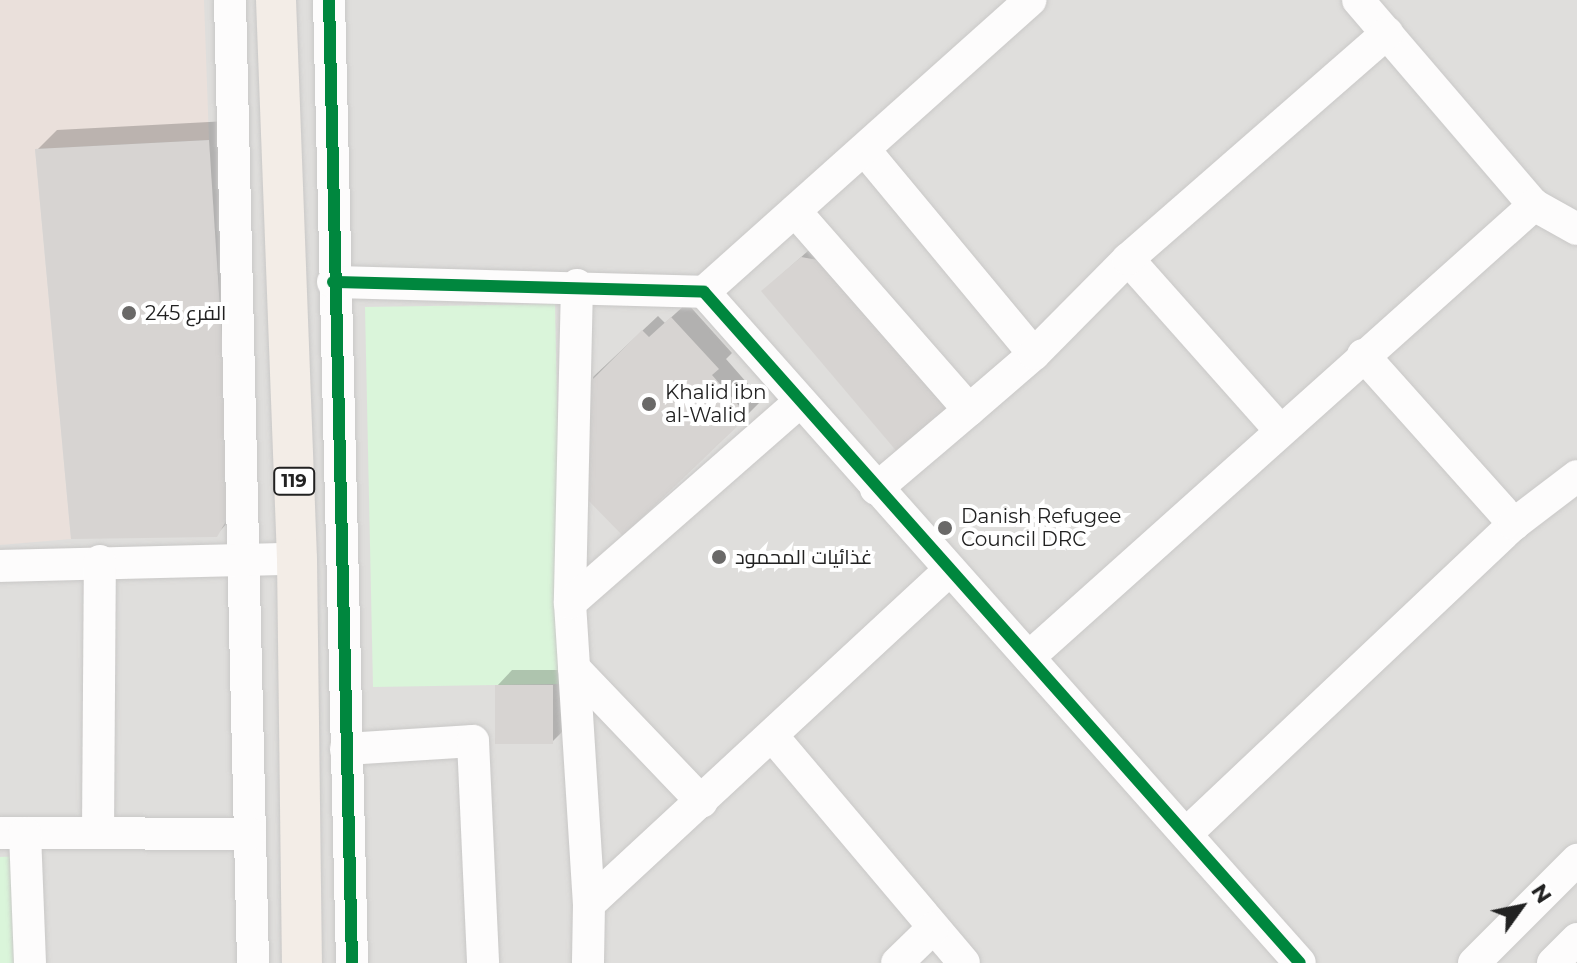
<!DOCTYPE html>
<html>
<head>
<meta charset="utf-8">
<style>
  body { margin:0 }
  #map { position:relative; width:1577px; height:963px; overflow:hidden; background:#f0eeeb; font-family:Montserrat,Cairo,sans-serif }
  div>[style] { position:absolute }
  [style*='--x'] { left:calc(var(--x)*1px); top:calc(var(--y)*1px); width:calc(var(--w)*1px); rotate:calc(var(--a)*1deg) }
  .residential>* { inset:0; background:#dfdedc }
  .military>* { inset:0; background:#eae0db }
  .park>* { inset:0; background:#daf5da }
  .shadow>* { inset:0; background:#0003 }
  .building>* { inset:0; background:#d7d4d2 }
  .roads { filter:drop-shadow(0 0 2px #c9c8c7) drop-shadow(0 0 2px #c9c8c7) }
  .minor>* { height:32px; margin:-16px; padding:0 16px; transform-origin:16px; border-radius:16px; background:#fdfcfc }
  .major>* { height:40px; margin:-20px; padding:0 20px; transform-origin:20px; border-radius:20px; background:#f3ede7 }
  .cycleway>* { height:12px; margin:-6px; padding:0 6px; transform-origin:6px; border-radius:6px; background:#00873e }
  .dots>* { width:22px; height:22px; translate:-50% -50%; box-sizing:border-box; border:4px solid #fff; border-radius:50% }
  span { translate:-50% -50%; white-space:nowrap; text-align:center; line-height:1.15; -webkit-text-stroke:8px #fff; paint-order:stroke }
  .shield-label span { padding:2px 6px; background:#fff; border:2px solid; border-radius:6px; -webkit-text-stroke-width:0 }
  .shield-label { font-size:18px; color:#222; font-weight:700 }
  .poi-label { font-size:20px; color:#222 }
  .left { translate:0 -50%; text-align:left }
  .north { position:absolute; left:1481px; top:867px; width:80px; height:80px; -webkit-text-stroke:6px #fff; paint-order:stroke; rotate:57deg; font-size:22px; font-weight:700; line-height:32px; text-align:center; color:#222 }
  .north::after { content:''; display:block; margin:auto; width:28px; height:36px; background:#222; clip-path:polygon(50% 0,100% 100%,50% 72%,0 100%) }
</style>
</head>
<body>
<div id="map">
  <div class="residential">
    <i style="clip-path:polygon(0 0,1577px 0,1577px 963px,0 963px)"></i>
  </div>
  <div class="military">
    <i style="clip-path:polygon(0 0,204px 0,209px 140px,35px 149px,71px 539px,0 545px)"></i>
  </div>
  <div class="park">
    <i style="clip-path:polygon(555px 304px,563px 684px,373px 687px,365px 307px)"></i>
    <i style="clip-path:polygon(22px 856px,25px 963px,0 963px,0 857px)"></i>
  </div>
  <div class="shadow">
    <i style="clip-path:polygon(228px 121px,236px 514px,216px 535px,37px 150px,57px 130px)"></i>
    <i style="clip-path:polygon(818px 242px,904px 457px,763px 291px)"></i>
    <i style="clip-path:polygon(687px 303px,732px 353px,726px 359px,762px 400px,747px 415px,587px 496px,593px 377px,658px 316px,665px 323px)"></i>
    <i style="clip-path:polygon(512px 670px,567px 670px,567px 727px,552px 742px,497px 686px)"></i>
  </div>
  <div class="building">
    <i style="clip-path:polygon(209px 140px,233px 509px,217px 537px,71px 539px,35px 149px)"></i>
    <i style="clip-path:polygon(801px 257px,824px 261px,955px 415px,904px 460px,761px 291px)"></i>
    <i style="clip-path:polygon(671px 317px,719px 369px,712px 375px,748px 416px,623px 536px,585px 497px,590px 382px,642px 330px,649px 337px)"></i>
    <i style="clip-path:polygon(495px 685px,553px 685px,553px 744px,495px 744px)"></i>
  </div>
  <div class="roads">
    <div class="minor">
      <i style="--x:230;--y:0;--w:963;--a:88.63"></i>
      <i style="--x:329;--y:0;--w:963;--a:88.63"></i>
      <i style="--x:1358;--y:0;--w:270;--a:49.4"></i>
      <i style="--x:1534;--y:205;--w:49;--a:29.2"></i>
      <i style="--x:795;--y:211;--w:264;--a:48.8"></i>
      <i style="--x:969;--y:410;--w:86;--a:-40.7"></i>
      <i style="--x:1034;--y:354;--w:263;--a:-129.7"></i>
      <i style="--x:1128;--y:259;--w:229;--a:48.4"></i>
      <i style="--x:333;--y:282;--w:371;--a:1.5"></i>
      <i style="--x:704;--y:292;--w:897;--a:48.39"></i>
      <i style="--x:577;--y:285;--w:318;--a:91.3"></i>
      <i style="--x:570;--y:603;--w:302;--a:86.4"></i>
      <i style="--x:589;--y:904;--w:59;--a:91"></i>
      <i style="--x:704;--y:292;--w:438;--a:-41.8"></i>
      <i style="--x:1034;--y:354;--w:134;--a:-45.3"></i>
      <i style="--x:1128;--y:259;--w:344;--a:-41.1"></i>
      <i style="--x:1363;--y:355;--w:227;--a:48.2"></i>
      <i style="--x:876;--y:489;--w:122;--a:-40.3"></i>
      <i style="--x:0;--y:566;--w:297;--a:-1.4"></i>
      <i style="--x:570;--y:603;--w:305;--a:-41.2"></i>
      <i style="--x:1029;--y:657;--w:678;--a:-41.83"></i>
      <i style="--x:574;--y:668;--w:185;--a:46.3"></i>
      <i style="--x:774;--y:738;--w:294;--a:49.8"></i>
      <i style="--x:346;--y:749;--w:127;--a:-3.6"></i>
      <i style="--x:473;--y:741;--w:222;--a:87.4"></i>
      <i style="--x:98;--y:832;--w:271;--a:-89.6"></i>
      <i style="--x:0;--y:833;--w:250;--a:0.2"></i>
      <i style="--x:25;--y:833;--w:130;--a:87.8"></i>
      <i style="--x:1187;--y:833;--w:450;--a:-43.4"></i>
      <i style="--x:1514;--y:524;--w:79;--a:-37.3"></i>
      <i style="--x:589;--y:904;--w:490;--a:-42.8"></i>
      <i style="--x:897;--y:963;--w:50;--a:-44.2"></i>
      <i style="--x:1474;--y:963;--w:146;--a:-45"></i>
      <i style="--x:1553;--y:963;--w:34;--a:-45"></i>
    </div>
    <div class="major">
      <i style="--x:276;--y:0;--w:559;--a:87.85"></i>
      <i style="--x:297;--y:559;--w:404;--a:89.3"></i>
    </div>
  </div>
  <div class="cycleway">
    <i style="--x:329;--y:0;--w:963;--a:88.63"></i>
    <i style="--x:333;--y:282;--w:371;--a:1.5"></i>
    <i style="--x:704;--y:292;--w:897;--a:48.39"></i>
  </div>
  <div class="dots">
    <i style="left:129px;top:313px;background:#6a6968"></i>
    <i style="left:649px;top:404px;background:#6a6968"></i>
    <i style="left:945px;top:528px;background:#6a6968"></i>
    <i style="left:719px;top:557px;background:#6a6968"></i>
  </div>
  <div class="shield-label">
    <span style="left:294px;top:481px">119</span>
  </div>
  <div class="poi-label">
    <span class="left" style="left:145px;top:313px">الفرع 245</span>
    <span class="left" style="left:665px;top:404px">Khalid ibn<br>al-Walid</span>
    <span class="left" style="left:961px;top:528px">Danish Refugee<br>Council DRC</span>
    <span class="left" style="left:735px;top:557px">غذائيات المحمود</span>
  </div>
  <div class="north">N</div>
</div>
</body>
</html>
